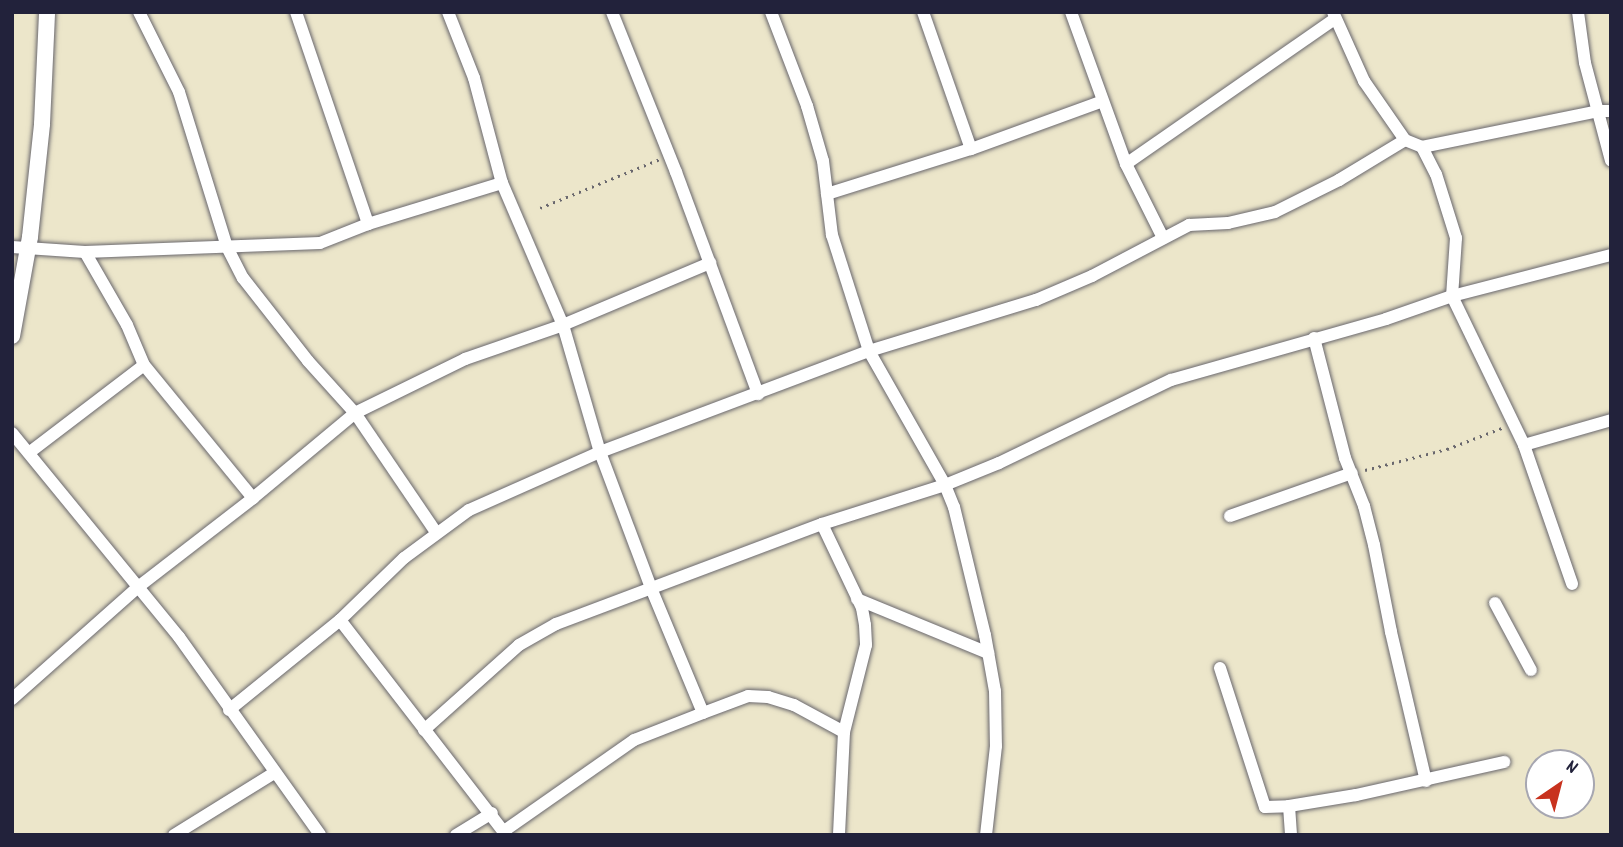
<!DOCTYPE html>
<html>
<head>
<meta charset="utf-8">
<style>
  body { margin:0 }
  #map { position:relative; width:1623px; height:847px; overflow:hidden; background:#ece6ca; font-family:Dekko,sans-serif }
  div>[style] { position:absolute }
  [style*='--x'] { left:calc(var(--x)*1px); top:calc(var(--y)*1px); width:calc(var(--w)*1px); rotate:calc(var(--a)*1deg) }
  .path>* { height:2.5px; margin-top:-1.25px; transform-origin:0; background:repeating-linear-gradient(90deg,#69676d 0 2px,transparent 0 7px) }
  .roads { filter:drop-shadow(0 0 2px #69676d) drop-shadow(0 0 2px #69676d) }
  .minor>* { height:12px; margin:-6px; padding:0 6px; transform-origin:6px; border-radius:6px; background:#fff }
  .tertiary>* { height:16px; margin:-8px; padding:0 8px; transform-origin:8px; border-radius:8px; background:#fff }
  span { translate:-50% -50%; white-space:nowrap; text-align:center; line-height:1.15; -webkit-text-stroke:5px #fff; paint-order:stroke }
  .frame { position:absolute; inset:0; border:14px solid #22223b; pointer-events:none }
  .north { position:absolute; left:1525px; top:749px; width:70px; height:70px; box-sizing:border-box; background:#fff; border:2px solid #a7a7b1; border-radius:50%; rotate:35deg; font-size:19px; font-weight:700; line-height:28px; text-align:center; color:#22223b }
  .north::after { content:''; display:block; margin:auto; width:24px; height:32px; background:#c8321e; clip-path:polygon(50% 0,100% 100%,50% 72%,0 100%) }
</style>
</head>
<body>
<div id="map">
  <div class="path">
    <i style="--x:540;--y:208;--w:130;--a:-22.2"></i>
    <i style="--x:1365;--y:470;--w:85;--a:-14.4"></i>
    <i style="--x:1447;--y:449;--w:59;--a:-20.9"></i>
  </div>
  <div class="roads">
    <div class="minor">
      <i style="--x:139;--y:12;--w:89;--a:63.4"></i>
      <i style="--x:179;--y:92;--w:162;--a:72.8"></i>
      <i style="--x:227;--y:247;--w:35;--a:63"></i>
      <i style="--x:243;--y:278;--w:105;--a:51.9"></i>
      <i style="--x:308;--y:361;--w:70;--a:47.9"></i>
      <i style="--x:355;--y:413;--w:144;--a:55.8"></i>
      <i style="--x:296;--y:12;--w:224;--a:71.2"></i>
      <i style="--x:448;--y:12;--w:71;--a:68.5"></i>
      <i style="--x:474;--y:78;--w:109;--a:75.1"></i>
      <i style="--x:502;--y:183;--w:155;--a:66.8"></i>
      <i style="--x:563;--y:325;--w:132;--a:73.8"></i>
      <i style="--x:600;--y:452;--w:145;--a:69.4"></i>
      <i style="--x:651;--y:588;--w:135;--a:67.4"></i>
      <i style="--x:703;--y:713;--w:74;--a:158.6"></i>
      <i style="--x:634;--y:740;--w:159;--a:145"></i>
      <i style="--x:612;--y:12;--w:172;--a:68.2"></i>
      <i style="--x:676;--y:172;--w:237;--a:69.7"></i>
      <i style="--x:771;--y:12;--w:101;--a:69"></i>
      <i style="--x:807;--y:106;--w:57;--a:73.8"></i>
      <i style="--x:823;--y:161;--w:75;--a:83.1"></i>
      <i style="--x:832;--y:235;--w:122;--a:72.3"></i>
      <i style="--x:869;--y:351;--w:154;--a:60.4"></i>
      <i style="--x:945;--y:485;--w:24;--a:68"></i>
      <i style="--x:954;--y:507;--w:132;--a:76.4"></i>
      <i style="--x:985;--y:635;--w:57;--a:79.9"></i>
      <i style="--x:995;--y:691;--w:55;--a:89"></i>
      <i style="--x:996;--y:746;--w:90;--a:96.4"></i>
      <i style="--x:923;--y:12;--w:145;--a:70.7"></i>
      <i style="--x:1071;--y:12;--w:162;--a:70.1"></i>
      <i style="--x:1126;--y:164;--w:83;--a:63.4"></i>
      <i style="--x:1333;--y:12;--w:76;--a:65.8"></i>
      <i style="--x:1364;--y:81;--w:72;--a:55.2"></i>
      <i style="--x:1405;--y:140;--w:18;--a:22"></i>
      <i style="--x:1422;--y:147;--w:30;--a:63"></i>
      <i style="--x:1436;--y:174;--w:67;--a:72.6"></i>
      <i style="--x:1456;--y:238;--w:58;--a:93.9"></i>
      <i style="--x:1452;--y:296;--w:165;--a:64.2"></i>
      <i style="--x:1524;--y:445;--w:147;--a:70.9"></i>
      <i style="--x:1578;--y:12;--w:51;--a:82.2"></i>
      <i style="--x:1585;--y:63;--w:101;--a:75.1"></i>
      <i style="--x:1422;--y:147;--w:181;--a:-11.5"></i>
      <i style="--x:1599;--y:111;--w:12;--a:0"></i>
      <i style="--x:1126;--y:164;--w:254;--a:-34.8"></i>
      <i style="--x:827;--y:194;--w:151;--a:-17.4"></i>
      <i style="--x:971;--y:149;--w:140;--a:-20"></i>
      <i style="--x:12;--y:247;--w:73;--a:3.9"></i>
      <i style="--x:85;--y:252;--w:235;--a:-2.2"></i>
      <i style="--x:320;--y:243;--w:52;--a:-21.6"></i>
      <i style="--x:368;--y:224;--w:140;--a:-17"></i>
      <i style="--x:85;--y:252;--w:84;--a:60.1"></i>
      <i style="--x:127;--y:325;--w:43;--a:67"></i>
      <i style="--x:144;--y:365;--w:172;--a:50.7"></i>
      <i style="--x:1314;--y:338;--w:124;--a:75.5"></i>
      <i style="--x:1345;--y:458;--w:52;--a:68.4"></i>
      <i style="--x:1364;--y:506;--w:40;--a:75.6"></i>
      <i style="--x:1374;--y:545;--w:89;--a:78.9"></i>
      <i style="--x:1391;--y:632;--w:153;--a:76.8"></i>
      <i style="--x:12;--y:433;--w:264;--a:50.7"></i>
      <i style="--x:179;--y:637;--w:243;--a:54.5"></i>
      <i style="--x:1524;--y:445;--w:91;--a:-16"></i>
      <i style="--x:30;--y:452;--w:143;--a:-37.3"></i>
      <i style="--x:1230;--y:516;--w:129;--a:-19.4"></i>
      <i style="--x:822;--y:524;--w:93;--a:64.5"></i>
      <i style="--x:862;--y:608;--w:17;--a:80"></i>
      <i style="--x:865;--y:625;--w:20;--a:87"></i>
      <i style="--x:866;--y:645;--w:90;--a:104.2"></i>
      <i style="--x:844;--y:732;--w:103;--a:92.8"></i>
      <i style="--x:857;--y:599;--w:142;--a:22.4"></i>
      <i style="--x:1495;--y:603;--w:76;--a:61.8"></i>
      <i style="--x:340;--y:620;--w:272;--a:52.3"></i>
      <i style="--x:1220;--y:668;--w:146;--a:72.1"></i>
      <i style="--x:1265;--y:807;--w:24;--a:-2"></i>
      <i style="--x:1289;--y:806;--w:68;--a:-9.3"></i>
      <i style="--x:1356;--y:795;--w:152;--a:-12.6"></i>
      <i style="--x:12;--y:699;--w:169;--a:-41.6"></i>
      <i style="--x:138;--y:587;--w:145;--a:-37.7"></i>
      <i style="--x:253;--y:498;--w:133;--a:-39.8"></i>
      <i style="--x:355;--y:413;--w:123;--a:-26.1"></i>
      <i style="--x:465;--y:359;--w:104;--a:-19.1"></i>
      <i style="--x:563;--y:325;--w:160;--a:-22.9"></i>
      <i style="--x:229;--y:710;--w:143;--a:-39"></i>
      <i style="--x:340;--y:620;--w:89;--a:-44.1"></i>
      <i style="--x:404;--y:558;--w:81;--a:-36.4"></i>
      <i style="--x:469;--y:510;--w:143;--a:-23.9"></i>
      <i style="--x:600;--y:452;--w:287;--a:-20.6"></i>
      <i style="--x:869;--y:351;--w:175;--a:-17"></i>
      <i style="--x:1036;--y:300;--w:61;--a:-23.2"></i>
      <i style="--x:1092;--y:276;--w:110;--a:-27.7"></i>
      <i style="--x:1189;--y:225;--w:39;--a:-3"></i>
      <i style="--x:1228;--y:223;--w:48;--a:-13.2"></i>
      <i style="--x:1275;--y:212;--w:72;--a:-26.6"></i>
      <i style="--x:1339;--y:180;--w:77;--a:-31.2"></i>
      <i style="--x:703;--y:713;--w:48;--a:-20.7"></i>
      <i style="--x:748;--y:696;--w:20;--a:3"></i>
      <i style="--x:768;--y:697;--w:27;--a:17"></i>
      <i style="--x:794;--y:705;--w:57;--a:28.4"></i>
      <i style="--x:424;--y:730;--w:127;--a:-41.8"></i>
      <i style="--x:519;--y:645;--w:43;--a:-29.6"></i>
      <i style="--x:556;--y:624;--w:284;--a:-20.6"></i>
      <i style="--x:822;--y:524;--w:129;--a:-17.6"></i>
      <i style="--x:945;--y:485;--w:58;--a:-22.2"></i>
      <i style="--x:999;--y:463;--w:191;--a:-25.8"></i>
      <i style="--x:1171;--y:380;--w:223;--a:-15.8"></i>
      <i style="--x:1386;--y:319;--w:70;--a:-19.2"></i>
      <i style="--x:1452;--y:296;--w:164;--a:-14.5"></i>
      <i style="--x:1289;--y:806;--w:29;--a:86"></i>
      <i style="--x:174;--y:835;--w:118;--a:-31.8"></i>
      <i style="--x:456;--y:835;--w:42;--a:-31.4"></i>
    </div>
    <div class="tertiary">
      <i style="--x:12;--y:336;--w:101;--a:-79.7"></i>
      <i style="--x:30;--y:237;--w:114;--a:-83.9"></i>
      <i style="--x:42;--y:124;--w:112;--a:-87.4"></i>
    </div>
  </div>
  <div class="frame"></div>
  <div class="north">N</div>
</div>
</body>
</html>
